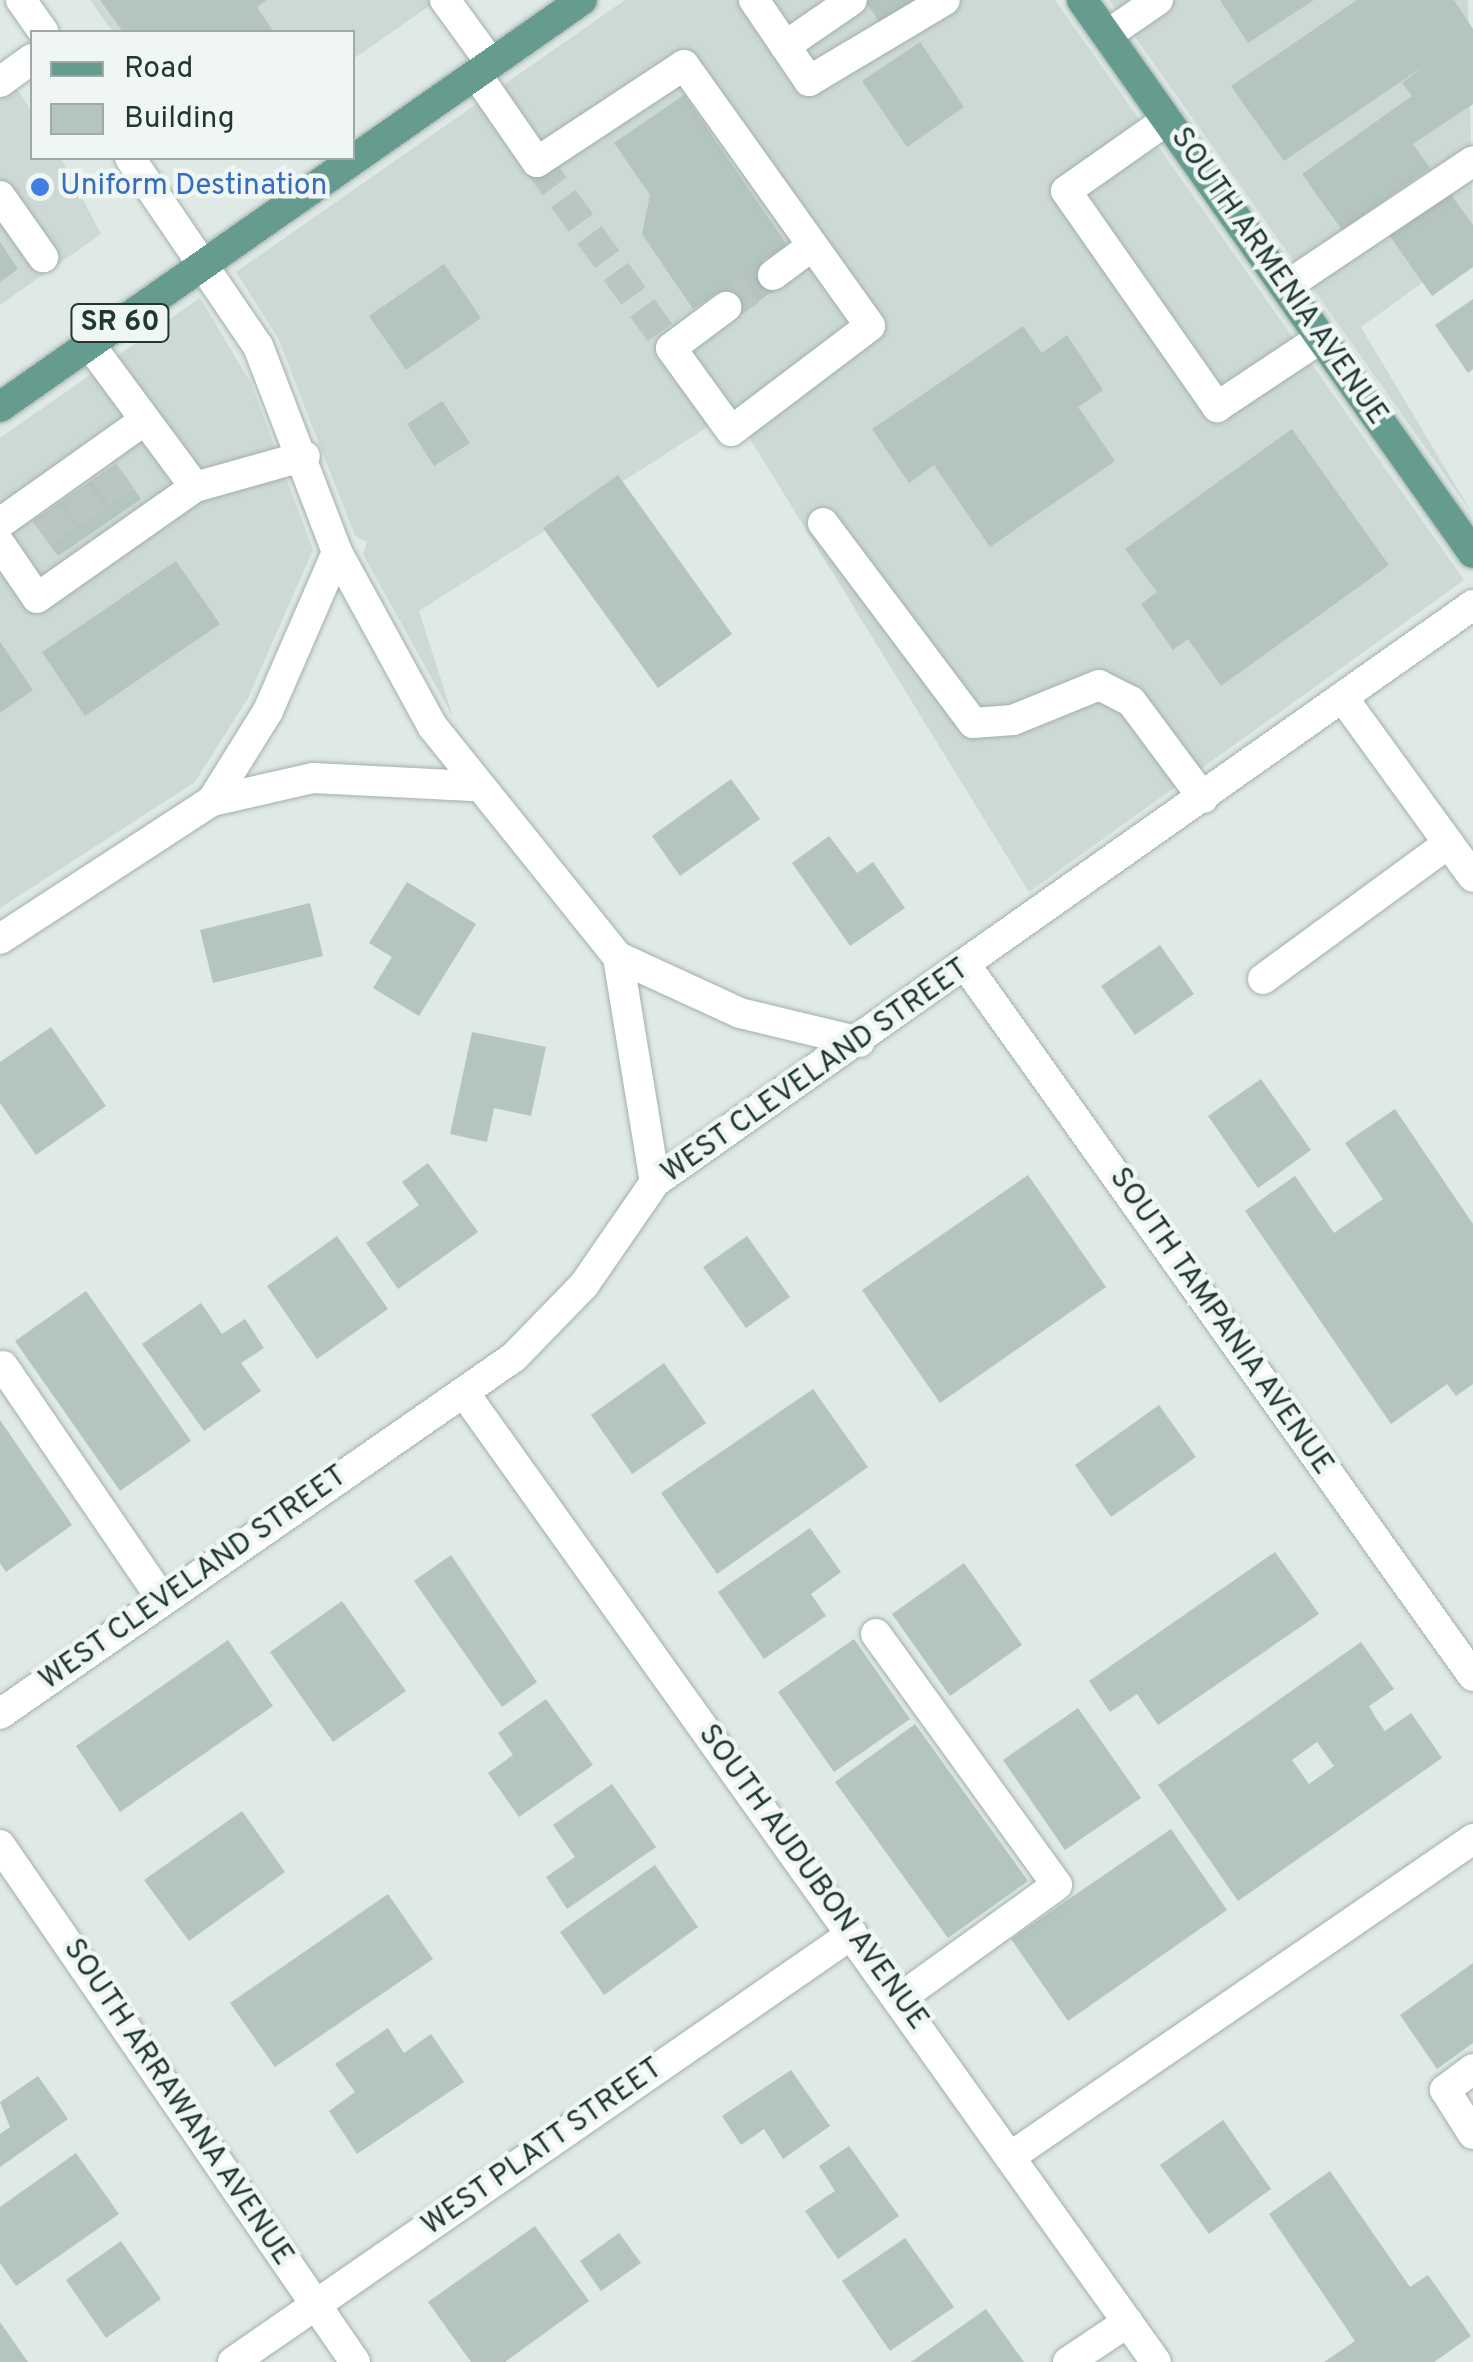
<!DOCTYPE html>
<html>
<head>
<meta charset="utf-8">
<style>
  body { margin:0 }
  #map { position:relative; width:1473px; height:2362px; overflow:hidden; background:#dfe9e5; font-family:Overpass,sans-serif }
  div>[style] { position:absolute }
  [style*='--x'] { left:calc(var(--x)*1px); top:calc(var(--y)*1px); width:calc(var(--w)*1px); rotate:calc(var(--a)*1deg) }
  .built>* { inset:0; background:#cdd9d4 }
  .building>* { inset:0; background:#b4c4be }
  .minor-tunnel>* { height:30px; margin-top:-15px; transform-origin:0; background:repeating-linear-gradient(90deg,#b9c6c1 0 30px,transparent 0 45px) }
  .roads { filter:drop-shadow(0 0 2px #a2b0ac) drop-shadow(0 0 2px #a2b0ac) }
  .minor>* { height:30px; margin:-15px; padding:0 15px; transform-origin:15px; border-radius:15px; background:#fff }
  .major>* { height:30px; margin:-15px; padding:0 15px; transform-origin:15px; border-radius:15px; background:#669c8f }
  .dots>* { width:28px; height:28px; translate:-50% -50%; box-sizing:border-box; border:5px solid #eff6f3; border-radius:50% }
  span { translate:-50% -50%; white-space:nowrap; text-align:center; line-height:1.15; -webkit-text-stroke:9px #eff6f3; paint-order:stroke }
  .shield-label span { padding:2px 8px; background:#eff6f3; border:2px solid; border-radius:8px; -webkit-text-stroke-width:0 }
  .shield-label { font-size:28px; color:#213832; font-weight:700 }
  .shop-label { font-size:30px; color:#366cbe }
  .left { translate:0 -50%; text-align:left }
  .street-label { font-size:30px; color:#213832 }
  .legend { position:absolute; left:30px; top:30px; width:325px; height:130px; box-sizing:border-box; background:#eff6f3; border:2px solid #9daaa6; margin:0; padding:12px 18px; list-style:none; font-size:30px; color:#213832 }
  .legend li { display:flex; align-items:center; gap:20px; height:50px }
  .legend b { width:50px; border:2px solid #9daaa6 }
</style>
</head>
<body>
<div id="map">
  <div class="built">
    <i style="clip-path:polygon(90px 0,438px 0,353px 59px,352px 32px,113px 32px)"></i>
    <i style="clip-path:polygon(625px 0,1055px 0,1464px 580px,1029px 892px,733px 411px,419px 611px,453px 717px,363px 554px,367px 542px,355px 536px,278px 338px,236px 272px)"></i>
    <i style="clip-path:polygon(1109px 0,1468px 0,1473px 246px,1361px 327px,1473px 515px)"></i>
    <i style="clip-path:polygon(0 63px,32px 112px,32px 158px,61px 158px,101px 234px,0 305px)"></i>
    <i style="clip-path:polygon(200px 298px,251px 383px,313px 550px,248px 698px,195px 782px,0 908px,0 438px)"></i>
  </div>
  <div class="building">
    <i style="clip-path:polygon(100px 0,267px 0,257px 7px,273px 31px,123px 32px)"></i>
    <i style="clip-path:polygon(864px 0,925px 0,884px 28px)"></i>
    <i style="clip-path:polygon(1220px 0,1314px 0,1248px 43px)"></i>
    <i style="clip-path:polygon(1357px 0,1454px 0,1473px 29px,1473px 104px,1413px 144px,1430px 168px,1342px 230px,1302px 174px,1412px 96px,1402px 83px,1424px 66px,1284px 161px,1231px 86px)"></i>
    <i style="clip-path:polygon(920px 42px,964px 107px,907px 147px,862px 81px)"></i>
    <i style="clip-path:polygon(684px 95px,787px 245px,763px 261px,780px 286px,733px 319px,717px 293px,693px 309px,642px 234px,650px 195px,614px 143px)"></i>
    <i style="clip-path:polygon(1447px 189px,1473px 225px,1473px 267px,1432px 296px,1387px 232px)"></i>
    <i style="clip-path:polygon(0 242px,18px 269px,0 282px)"></i>
    <i style="clip-path:polygon(444px 264px,481px 318px,406px 370px,369px 316px)"></i>
    <i style="clip-path:polygon(1473px 299px,1473px 369px,1468px 373px,1435px 325px)"></i>
    <i style="clip-path:polygon(1023px 326px,1042px 353px,1067px 335px,1103px 390px,1078px 407px,1115px 461px,990px 547px,934px 465px,909px 483px,872px 429px)"></i>
    <i style="clip-path:polygon(442px 401px,470px 443px,434px 466px,407px 424px)"></i>
    <i style="clip-path:polygon(1292px 429px,1389px 565px,1221px 686px,1188px 639px,1173px 650px,1141px 604px,1157px 592px,1125px 549px)"></i>
    <i style="clip-path:polygon(116px 464px,141px 499px,58px 556px,33px 521px)"></i>
    <i style="clip-path:polygon(618px 475px,732px 634px,658px 688px,543px 528px)"></i>
    <i style="clip-path:polygon(176px 561px,220px 624px,85px 716px,42px 652px)"></i>
    <i style="clip-path:polygon(0 642px,33px 690px,0 713px)"></i>
    <i style="clip-path:polygon(731px 779px,760px 819px,680px 876px,652px 836px)"></i>
    <i style="clip-path:polygon(829px 836px,857px 873px,873px 862px,905px 908px,850px 946px,792px 863px)"></i>
    <i style="clip-path:polygon(407px 882px,476px 924px,419px 1016px,373px 988px,392px 957px,369px 943px)"></i>
    <i style="clip-path:polygon(310px 903px,323px 956px,213px 983px,200px 930px)"></i>
    <i style="clip-path:polygon(1160px 945px,1194px 994px,1135px 1035px,1101px 986px)"></i>
    <i style="clip-path:polygon(51px 1027px,106px 1106px,36px 1155px,0 1103px,0 1062px)"></i>
    <i style="clip-path:polygon(472px 1032px,546px 1047px,531px 1116px,494px 1108px,487px 1142px,450px 1134px)"></i>
    <i style="clip-path:polygon(1261px 1079px,1311px 1150px,1258px 1188px,1208px 1116px)"></i>
    <i style="clip-path:polygon(1395px 1109px,1473px 1224px,1473px 1384px,1456px 1396px,1447px 1384px,1391px 1424px,1245px 1211px,1295px 1176px,1334px 1233px,1383px 1199px,1345px 1143px)"></i>
    <i style="clip-path:polygon(428px 1163px,478px 1232px,398px 1289px,366px 1243px,419px 1205px,402px 1182px)"></i>
    <i style="clip-path:polygon(1028px 1175px,1106px 1287px,940px 1403px,862px 1290px)"></i>
    <i style="clip-path:polygon(337px 1236px,388px 1309px,317px 1359px,267px 1286px)"></i>
    <i style="clip-path:polygon(747px 1236px,790px 1297px,746px 1328px,703px 1267px)"></i>
    <i style="clip-path:polygon(86px 1291px,191px 1441px,120px 1491px,15px 1341px)"></i>
    <i style="clip-path:polygon(201px 1303px,222px 1334px,245px 1319px,264px 1348px,241px 1363px,261px 1391px,204px 1431px,142px 1344px)"></i>
    <i style="clip-path:polygon(664px 1363px,706px 1423px,632px 1474px,591px 1415px)"></i>
    <i style="clip-path:polygon(813px 1389px,868px 1467px,717px 1574px,661px 1493px)"></i>
    <i style="clip-path:polygon(1159px 1405px,1196px 1457px,1111px 1517px,1075px 1465px)"></i>
    <i style="clip-path:polygon(0 1420px,72px 1525px,6px 1572px,0 1563px)"></i>
    <i style="clip-path:polygon(810px 1528px,841px 1572px,811px 1594px,826px 1616px,764px 1659px,718px 1592px)"></i>
    <i style="clip-path:polygon(1275px 1552px,1319px 1614px,1158px 1725px,1137px 1694px,1110px 1712px,1089px 1681px)"></i>
    <i style="clip-path:polygon(451px 1555px,537px 1682px,502px 1707px,414px 1581px)"></i>
    <i style="clip-path:polygon(964px 1563px,1022px 1645px,950px 1696px,892px 1614px)"></i>
    <i style="clip-path:polygon(342px 1601px,406px 1691px,333px 1742px,270px 1652px)"></i>
    <i style="clip-path:polygon(854px 1639px,910px 1719px,834px 1772px,778px 1692px)"></i>
    <i style="clip-path:polygon(228px 1640px,273px 1706px,120px 1812px,76px 1746px)"></i>
    <i style="clip-path:polygon(evenodd,1361px 1642px,1394px 1689px,1369px 1706px,1377px 1720px,1385px 1731px,1411px 1713px,1442px 1758px,1238px 1901px,1158px 1785px,1361px 1642px,1317px 1742px,1334px 1766px,1309px 1784px,1292px 1760px,1317px 1742px)"></i>
    <i style="clip-path:polygon(546px 1699px,593px 1765px,519px 1817px,488px 1773px,513px 1755px,498px 1733px)"></i>
    <i style="clip-path:polygon(1078px 1708px,1141px 1798px,1065px 1850px,1003px 1760px)"></i>
    <i style="clip-path:polygon(915px 1724px,1028px 1881px,948px 1938px,835px 1782px)"></i>
    <i style="clip-path:polygon(612px 1784px,656px 1847px,567px 1909px,546px 1877px,575px 1857px,553px 1825px)"></i>
    <i style="clip-path:polygon(242px 1811px,285px 1872px,189px 1941px,144px 1880px)"></i>
    <i style="clip-path:polygon(1171px 1829px,1227px 1910px,1068px 2021px,1011px 1939px)"></i>
    <i style="clip-path:polygon(655px 1865px,698px 1927px,604px 1995px,560px 1932px)"></i>
    <i style="clip-path:polygon(388px 1894px,433px 1959px,275px 2067px,230px 2003px)"></i>
    <i style="clip-path:polygon(1473px 1963px,1473px 2043px,1437px 2069px,1400px 2015px)"></i>
    <i style="clip-path:polygon(388px 2028px,404px 2053px,431px 2034px,464px 2082px,357px 2154px,329px 2111px,355px 2092px,335px 2064px)"></i>
    <i style="clip-path:polygon(791px 2070px,830px 2126px,783px 2159px,764px 2129px,741px 2145px,722px 2116px)"></i>
    <i style="clip-path:polygon(38px 2076px,68px 2119px,0 2167px,0 2134px,10px 2127px,0 2102px)"></i>
    <i style="clip-path:polygon(1223px 2120px,1271px 2189px,1209px 2234px,1160px 2165px)"></i>
    <i style="clip-path:polygon(849px 2146px,899px 2216px,838px 2259px,805px 2211px,835px 2191px,819px 2166px)"></i>
    <i style="clip-path:polygon(76px 2153px,119px 2214px,16px 2286px,0 2263px,0 2207px)"></i>
    <i style="clip-path:polygon(1330px 2171px,1410px 2287px,1428px 2275px,1471px 2336px,1434px 2362px,1324px 2362px,1355px 2341px,1269px 2214px)"></i>
    <i style="clip-path:polygon(535px 2226px,589px 2301px,505px 2362px,471px 2362px,428px 2302px)"></i>
    <i style="clip-path:polygon(619px 2233px,641px 2263px,601px 2291px,580px 2261px)"></i>
    <i style="clip-path:polygon(905px 2238px,954px 2307px,890px 2351px,842px 2281px)"></i>
    <i style="clip-path:polygon(121px 2241px,161px 2299px,106px 2338px,66px 2280px)"></i>
    <i style="clip-path:polygon(986px 2309px,1024px 2362px,911px 2362px)"></i>
    <i style="clip-path:polygon(0 2322px,28px 2362px,0 2362px)"></i>
  </div>
  <div class="minor-tunnel">
    <i style="--x:537;--y:162;--w:229;--a:54.2"></i>
    <i style="--x:726;--y:307;--w:57;--a:-34.2"></i>
    <i style="--x:104;--y:472;--w:43;--a:54.5"></i>
    <i style="--x:75;--y:493;--w:42;--a:54.8"></i>
    <i style="--x:45;--y:513;--w:42;--a:53.7"></i>
  </div>
  <div class="roads">
    <div class="minor">
      <i style="--x:21;--y:0;--w:39;--a:55"></i>
      <i style="--x:445;--y:0;--w:78;--a:53.9"></i>
      <i style="--x:754;--y:0;--w:98;--a:55.8"></i>
      <i style="--x:809;--y:81;--w:158;--a:-30.8"></i>
      <i style="--x:1107;--y:35;--w:62;--a:-34.5"></i>
      <i style="--x:785;--y:46;--w:81;--a:-34.5"></i>
      <i style="--x:476;--y:74;--w:107;--a:55.3"></i>
      <i style="--x:537;--y:162;--w:176;--a:-33.4"></i>
      <i style="--x:684;--y:65;--w:320;--a:54.5"></i>
      <i style="--x:870;--y:326;--w:174;--a:142.9"></i>
      <i style="--x:731;--y:431;--w:102;--a:-125.9"></i>
      <i style="--x:671;--y:348;--w:69;--a:-36.7"></i>
      <i style="--x:0;--y:82;--w:39;--a:-36"></i>
      <i style="--x:1167;--y:120;--w:123;--a:144.9"></i>
      <i style="--x:1066;--y:191;--w:264;--a:55"></i>
      <i style="--x:1217;--y:407;--w:125;--a:-33.6"></i>
      <i style="--x:130;--y:158;--w:227;--a:55.8"></i>
      <i style="--x:258;--y:346;--w:221;--a:69"></i>
      <i style="--x:337;--y:552;--w:200;--a:61.3"></i>
      <i style="--x:433;--y:727;--w:295;--a:51.2"></i>
      <i style="--x:618;--y:957;--w:228;--a:80.7"></i>
      <i style="--x:0;--y:196;--w:75;--a:54.8"></i>
      <i style="--x:773;--y:275;--w:49;--a:-36.6"></i>
      <i style="--x:1285;--y:287;--w:226;--a:-33.8"></i>
      <i style="--x:195;--y:487;--w:114;--a:-15.7"></i>
      <i style="--x:0;--y:523;--w:178;--a:-35.4"></i>
      <i style="--x:823;--y:523;--w:250;--a:53.1"></i>
      <i style="--x:973;--y:723;--w:40;--a:-4.3"></i>
      <i style="--x:1013;--y:720;--w:93;--a:-22.1"></i>
      <i style="--x:1099;--y:685;--w:36;--a:27"></i>
      <i style="--x:1131;--y:701;--w:121;--a:53.4"></i>
      <i style="--x:0;--y:544;--w:65;--a:55.6"></i>
      <i style="--x:37;--y:598;--w:193;--a:-35.1"></i>
      <i style="--x:195;--y:487;--w:177;--a:-126.5"></i>
      <i style="--x:1343;--y:698;--w:221;--a:54"></i>
      <i style="--x:212;--y:801;--w:106;--a:-58.1"></i>
      <i style="--x:268;--y:711;--w:173;--a:-66.5"></i>
      <i style="--x:0;--y:939;--w:253;--a:-33.1"></i>
      <i style="--x:212;--y:801;--w:104;--a:-12.8"></i>
      <i style="--x:313;--y:778;--w:159;--a:2.9"></i>
      <i style="--x:618;--y:957;--w:134;--a:24.7"></i>
      <i style="--x:740;--y:1013;--w:123;--a:13.6"></i>
      <i style="--x:967;--y:967;--w:871;--a:54.49"></i>
      <i style="--x:1263;--y:979;--w:230;--a:-36.2"></i>
      <i style="--x:3;--y:1366;--w:281;--a:55.7"></i>
      <i style="--x:465;--y:1394;--w:1189;--a:54.48"></i>
      <i style="--x:876;--y:1634;--w:309;--a:54.2"></i>
      <i style="--x:1057;--y:1885;--w:195;--a:144.2"></i>
      <i style="--x:0;--y:1714;--w:626;--a:-34.78"></i>
      <i style="--x:514;--y:1357;--w:100;--a:-45.8"></i>
      <i style="--x:584;--y:1285;--w:125;--a:-55.4"></i>
      <i style="--x:655;--y:1182;--w:1001;--a:-35.2"></i>
      <i style="--x:0;--y:1845;--w:627;--a:55.52"></i>
      <i style="--x:1473;--y:2069;--w:35;--a:143"></i>
      <i style="--x:1445;--y:2090;--w:52;--a:57.5"></i>
      <i style="--x:1010;--y:2157;--w:562;--a:-34.48"></i>
      <i style="--x:233;--y:2362;--w:753;--a:-34.66"></i>
      <i style="--x:1068;--y:2362;--w:72;--a:-33.7"></i>
    </div>
    <div class="major">
      <i style="--x:1082;--y:0;--w:677;--a:54.74"></i>
      <i style="--x:0;--y:407;--w:710;--a:-34.97"></i>
    </div>
  </div>
  <div class="dots">
    <i style="left:40px;top:187px;background:#3f7fe0"></i>
  </div>
  <div class="shield-label">
    <span style="left:120px;top:323px">SR 60</span>
  </div>
  <div class="shop-label">
    <span class="left" style="left:60px;top:187px">Uniform Destination</span>
  </div>
  <div class="street-label">
    <span style="left:1278px;top:277px;rotate:55deg">SOUTH ARMENIA AVENUE</span>
    <span style="left:816px;top:1072px;rotate:-35deg">WEST CLEVELAND STREET</span>
    <span style="left:1220px;top:1322px;rotate:55deg">SOUTH TAMPANIA AVENUE</span>
    <span style="left:194px;top:1579px;rotate:-35deg">WEST CLEVELAND STREET</span>
    <span style="left:812px;top:1878px;rotate:54deg">SOUTH AUDUBON AVENUE</span>
    <span style="left:177px;top:2103px;rotate:56deg">SOUTH ARRAWANA AVENUE</span>
    <span style="left:543px;top:2148px;rotate:-35deg">WEST PLATT STREET</span>
  </div>
  <ul class="legend">
  <li><b style="height:12px;background:#669c8f"></b>Road</li>
  <li><b style="height:28px;background:#b4c4be"></b>Building</li>
  </ul>
</div>
</body>
</html>
